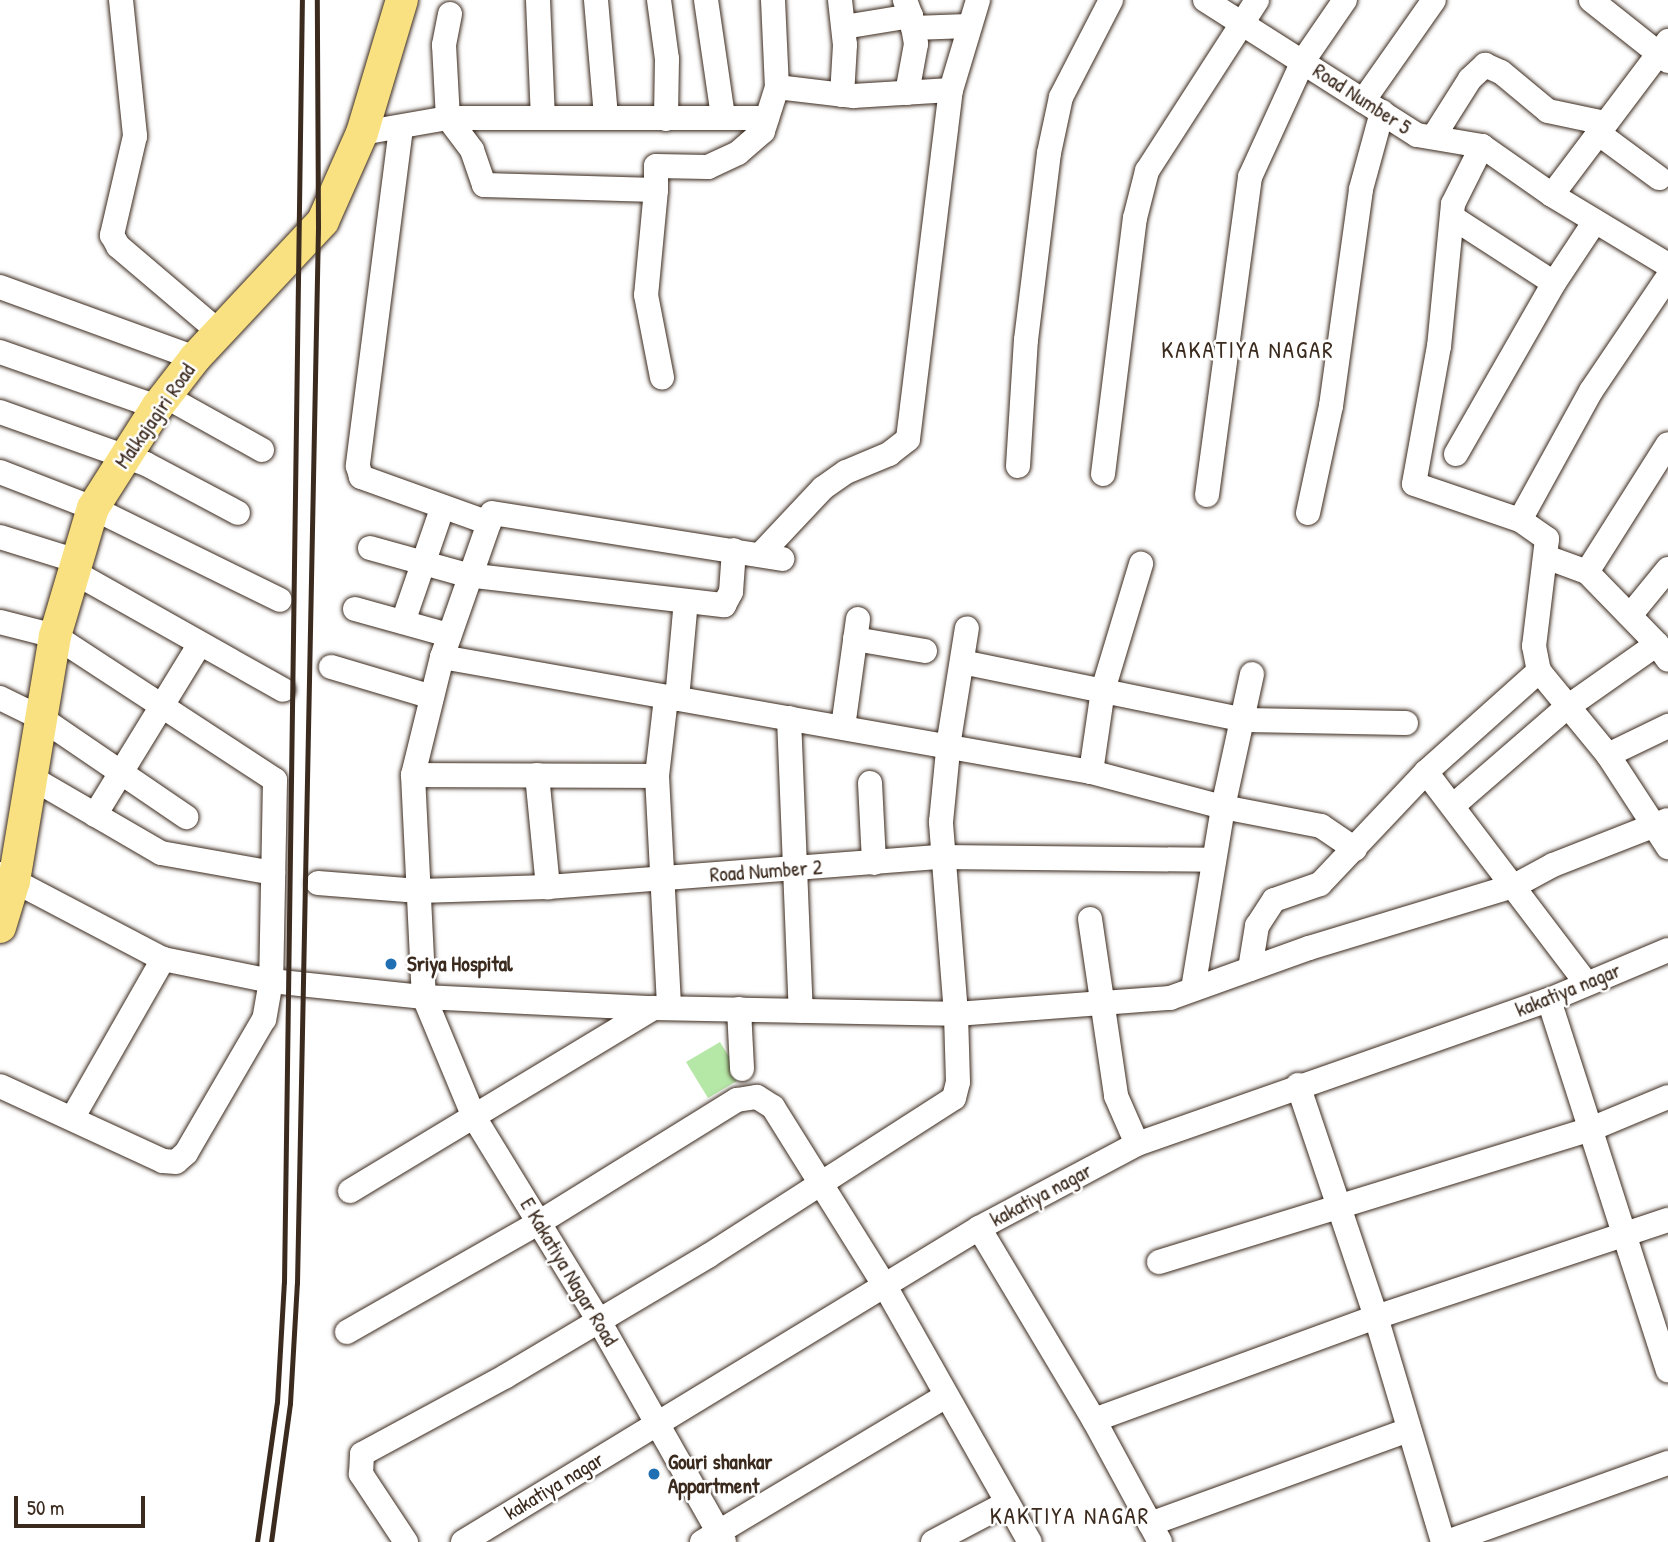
<!DOCTYPE html>
<html>
<head>
<meta charset="utf-8">
<style>
  body { margin:0 }
  #map { position:relative; width:1668px; height:1542px; overflow:hidden; background:#fff; font-family:"Patrick Hand",sans-serif }
  div>[style] { position:absolute }
  [style*='--x'] { left:calc(var(--x)*1px); top:calc(var(--y)*1px); width:calc(var(--w)*1px); rotate:calc(var(--a)*1deg) }
  .green>* { inset:0; background:#b5e7a7 }
  .roads { filter:drop-shadow(0 0 2px #3b2a1e) drop-shadow(0 0 2px #3b2a1e) }
  .minor>* { height:24px; margin:-12px; padding:0 12px; transform-origin:12px; border-radius:12px; background:#fff }
  .major>* { height:32px; margin:-16px; padding:0 16px; transform-origin:16px; border-radius:16px; background:#f9e181 }
  .rail>* { height:5px; margin:-2.5px; padding:0 2.5px; transform-origin:2.5px; border-radius:2.5px; background:#3b2a1e }
  .dots>* { width:19px; height:19px; translate:-50% -50%; box-sizing:border-box; border:4px solid #fff; border-radius:50% }
  span { translate:-50% -50%; white-space:nowrap; text-align:center; line-height:1.15; -webkit-text-stroke:5px #fff; paint-order:stroke }
  .street-label { font-size:21px; color:#3b2a1e }
  .poi-label { font-size:21px; color:#3b2a1e; font-weight:700 }
  .left { translate:0 -50%; text-align:left }
  .neighbourhood-label { font-size:23px; color:#3b2a1e; letter-spacing:2px }
  .scale { position:absolute; left:14px; top:1496px; width:131px; height:32px; box-sizing:border-box; border:4px solid #3b2a1e; border-top:0; padding-left:9px; font-size:21px; line-height:24px; white-space:nowrap; color:#3b2a1e; -webkit-text-stroke:5px #fff; paint-order:stroke }
</style>
</head>
<body>
<div id="map">
  <div class="green">
    <i style="clip-path:polygon(720px 1042px,742px 1078px,708px 1098px,686px 1062px)"></i>
  </div>
  <div class="roads">
    <div class="minor">
      <i style="--x:121;--y:0;--w:137;--a:84.1"></i>
      <i style="--x:135;--y:136;--w:102;--a:103.1"></i>
      <i style="--x:112;--y:235;--w:13;--a:61"></i>
      <i style="--x:118;--y:246;--w:133;--a:40.4"></i>
      <i style="--x:538;--y:0;--w:117;--a:87.6"></i>
      <i style="--x:596;--y:0;--w:117;--a:85.1"></i>
      <i style="--x:659;--y:0;--w:60;--a:82.3"></i>
      <i style="--x:667;--y:59;--w:60;--a:91"></i>
      <i style="--x:706;--y:0;--w:118;--a:81.7"></i>
      <i style="--x:773;--y:0;--w:87;--a:87.4"></i>
      <i style="--x:777;--y:87;--w:77;--a:6.8"></i>
      <i style="--x:853;--y:96;--w:98;--a:-3.5"></i>
      <i style="--x:840;--y:0;--w:45;--a:83.7"></i>
      <i style="--x:845;--y:45;--w:50;--a:93.4"></i>
      <i style="--x:1205;--y:0;--w:251;--a:32.5"></i>
      <i style="--x:1417;--y:135;--w:66;--a:9.6"></i>
      <i style="--x:1482;--y:146;--w:85;--a:35"></i>
      <i style="--x:1552;--y:195;--w:135;--a:31.1"></i>
      <i style="--x:1591;--y:0;--w:98;--a:38.4"></i>
      <i style="--x:450;--y:14;--w:32;--a:101"></i>
      <i style="--x:444;--y:45;--w:73;--a:86.9"></i>
      <i style="--x:448;--y:118;--w:319;--a:0"></i>
      <i style="--x:844;--y:27;--w:68;--a:-9.3"></i>
      <i style="--x:911;--y:16;--w:17;--a:-111"></i>
      <i style="--x:913;--y:28;--w:55;--a:-2.1"></i>
      <i style="--x:907;--y:93;--w:50;--a:-79.6"></i>
      <i style="--x:916;--y:44;--w:28;--a:-100"></i>
      <i style="--x:1363;--y:101;--w:123;--a:-54.9"></i>
      <i style="--x:401;--y:128;--w:341;--a:97.3"></i>
      <i style="--x:358;--y:466;--w:11;--a:75"></i>
      <i style="--x:361;--y:477;--w:136;--a:19.8"></i>
      <i style="--x:489;--y:523;--w:142;--a:109.3"></i>
      <i style="--x:442;--y:657;--w:122;--a:103.8"></i>
      <i style="--x:413;--y:775;--w:222;--a:87.2"></i>
      <i style="--x:424;--y:997;--w:130;--a:67.4"></i>
      <i style="--x:474;--y:1117;--w:237;--a:58.5"></i>
      <i style="--x:598;--y:1319;--w:256;--a:60.5"></i>
      <i style="--x:362;--y:133;--w:87;--a:-9.9"></i>
      <i style="--x:448;--y:118;--w:40;--a:53"></i>
      <i style="--x:472;--y:150;--w:37;--a:71"></i>
      <i style="--x:484;--y:185;--w:172;--a:1.7"></i>
      <i style="--x:656;--y:190;--w:24;--a:-90"></i>
      <i style="--x:656;--y:166;--w:52;--a:1.1"></i>
      <i style="--x:708;--y:167;--w:33;--a:-25"></i>
      <i style="--x:738;--y:153;--w:33;--a:-41"></i>
      <i style="--x:763;--y:131;--w:46;--a:-72.3"></i>
      <i style="--x:1598;--y:133;--w:76;--a:36.4"></i>
      <i style="--x:1434;--y:136;--w:67;--a:-57.7"></i>
      <i style="--x:1470;--y:79;--w:21;--a:-43"></i>
      <i style="--x:1485;--y:65;--w:17;--a:24"></i>
      <i style="--x:1501;--y:72;--w:61;--a:39.7"></i>
      <i style="--x:1548;--y:111;--w:58;--a:11.9"></i>
      <i style="--x:1482;--y:146;--w:65;--a:116.6"></i>
      <i style="--x:1453;--y:204;--w:143;--a:95.6"></i>
      <i style="--x:1439;--y:346;--w:140;--a:100.3"></i>
      <i style="--x:1414;--y:484;--w:112;--a:18.8"></i>
      <i style="--x:1520;--y:520;--w:33;--a:35"></i>
      <i style="--x:1547;--y:539;--w:108;--a:96.9"></i>
      <i style="--x:1534;--y:646;--w:25;--a:79"></i>
      <i style="--x:1539;--y:671;--w:109;--a:50.6"></i>
      <i style="--x:1608;--y:755;--w:110;--a:56.9"></i>
      <i style="--x:656;--y:190;--w:105;--a:95.4"></i>
      <i style="--x:646;--y:295;--w:84;--a:79"></i>
      <i style="--x:1552;--y:195;--w:193;--a:-53"></i>
      <i style="--x:1452;--y:217;--w:121;--a:32.9"></i>
      <i style="--x:0;--y:287;--w:208;--a:20"></i>
      <i style="--x:0;--y:352;--w:166;--a:19.3"></i>
      <i style="--x:165;--y:396;--w:111;--a:29.1"></i>
      <i style="--x:0;--y:412;--w:155;--a:19.6"></i>
      <i style="--x:146;--y:464;--w:104;--a:28"></i>
      <i style="--x:1456;--y:454;--w:197;--a:-60.2"></i>
      <i style="--x:1554;--y:283;--w:74;--a:-56.5"></i>
      <i style="--x:1018;--y:466;--w:126;--a:-86.4"></i>
      <i style="--x:1026;--y:340;--w:188;--a:-83"></i>
      <i style="--x:1049;--y:153;--w:57;--a:-77.9"></i>
      <i style="--x:1061;--y:97;--w:109;--a:-62.7"></i>
      <i style="--x:0;--y:472;--w:100;--a:21.2"></i>
      <i style="--x:93;--y:508;--w:208;--a:26.2"></i>
      <i style="--x:1103;--y:474;--w:258;--a:-82.9"></i>
      <i style="--x:1135;--y:218;--w:49;--a:-75.7"></i>
      <i style="--x:1147;--y:171;--w:203;--a:-57.2"></i>
      <i style="--x:1207;--y:495;--w:321;--a:-82.3"></i>
      <i style="--x:1250;--y:177;--w:128;--a:-65.4"></i>
      <i style="--x:1303;--y:61;--w:74;--a:-55.5"></i>
      <i style="--x:1308;--y:513;--w:109;--a:-77.9"></i>
      <i style="--x:1331;--y:406;--w:219;--a:-82.1"></i>
      <i style="--x:1361;--y:189;--w:80;--a:-74.7"></i>
      <i style="--x:1520;--y:520;--w:147;--a:-61.2"></i>
      <i style="--x:1591;--y:391;--w:138;--a:-56"></i>
      <i style="--x:489;--y:523;--w:10;--a:-73"></i>
      <i style="--x:492;--y:513;--w:294;--a:9"></i>
      <i style="--x:0;--y:537;--w:77;--a:17.3"></i>
      <i style="--x:370;--y:548;--w:101;--a:15.6"></i>
      <i style="--x:467;--y:575;--w:259;--a:6.7"></i>
      <i style="--x:724;--y:605;--w:15;--a:-62"></i>
      <i style="--x:731;--y:592;--w:42;--a:-85.9"></i>
      <i style="--x:760;--y:555;--w:92;--a:-46.8"></i>
      <i style="--x:823;--y:488;--w:28;--a:-35"></i>
      <i style="--x:846;--y:472;--w:47;--a:-22.7"></i>
      <i style="--x:889;--y:454;--w:24;--a:-38"></i>
      <i style="--x:908;--y:439;--w:352;--a:-83"></i>
      <i style="--x:951;--y:90;--w:94;--a:-73.3"></i>
      <i style="--x:1546;--y:557;--w:44;--a:20.1"></i>
      <i style="--x:1587;--y:572;--w:100;--a:45.8"></i>
      <i style="--x:72;--y:571;--w:242;--a:29.4"></i>
      <i style="--x:1587;--y:572;--w:151;--a:-57.7"></i>
      <i style="--x:355;--y:609;--w:98;--a:15.5"></i>
      <i style="--x:1632;--y:613;--w:57;--a:-50.7"></i>
      <i style="--x:0;--y:622;--w:57;--a:14.3"></i>
      <i style="--x:55;--y:636;--w:263;--a:33.2"></i>
      <i style="--x:275;--y:780;--w:201;--a:91.1"></i>
      <i style="--x:271;--y:981;--w:39;--a:100"></i>
      <i style="--x:264;--y:1019;--w:155;--a:120.2"></i>
      <i style="--x:186;--y:1153;--w:13;--a:138"></i>
      <i style="--x:176;--y:1162;--w:13;--a:-176"></i>
      <i style="--x:163;--y:1161;--w:179;--a:-155.3"></i>
      <i style="--x:403;--y:622;--w:120;--a:-71"></i>
      <i style="--x:855;--y:639;--w:71;--a:9.7"></i>
      <i style="--x:442;--y:657;--w:659;--a:10.05"></i>
      <i style="--x:1091;--y:772;--w:137;--a:14.9"></i>
      <i style="--x:1223;--y:807;--w:100;--a:11"></i>
      <i style="--x:1321;--y:826;--w:41;--a:34.1"></i>
      <i style="--x:962;--y:662;--w:289;--a:11.6"></i>
      <i style="--x:1245;--y:720;--w:161;--a:1.1"></i>
      <i style="--x:331;--y:667;--w:105;--a:16.5"></i>
      <i style="--x:0;--y:698;--w:46;--a:26"></i>
      <i style="--x:41;--y:718;--w:176;--a:34.3"></i>
      <i style="--x:666;--y:698;--w:79;--a:96.6"></i>
      <i style="--x:657;--y:776;--w:231;--a:87"></i>
      <i style="--x:677;--y:699;--w:98;--a:-84.8"></i>
      <i style="--x:789;--y:718;--w:293;--a:87.7"></i>
      <i style="--x:843;--y:727;--w:109;--a:-82.1"></i>
      <i style="--x:1608;--y:755;--w:67;--a:-25.8"></i>
      <i style="--x:1091;--y:772;--w:83;--a:-81.7"></i>
      <i style="--x:1103;--y:690;--w:132;--a:-73.2"></i>
      <i style="--x:1426;--y:772;--w:265;--a:52.8"></i>
      <i style="--x:413;--y:775;--w:244;--a:0.2"></i>
      <i style="--x:537;--y:775;--w:113;--a:84.4"></i>
      <i style="--x:32;--y:778;--w:149;--a:30.2"></i>
      <i style="--x:161;--y:853;--w:114;--a:10.1"></i>
      <i style="--x:870;--y:783;--w:80;--a:87.1"></i>
      <i style="--x:1455;--y:804;--w:147;--a:-40.9"></i>
      <i style="--x:1566;--y:708;--w:111;--a:-35.1"></i>
      <i style="--x:1657;--y:644;--w:19;--a:55"></i>
      <i style="--x:95;--y:815;--w:199;--a:-58.5"></i>
      <i style="--x:1;--y:874;--w:183;--a:27.7"></i>
      <i style="--x:163;--y:959;--w:110;--a:11.5"></i>
      <i style="--x:271;--y:981;--w:154;--a:6"></i>
      <i style="--x:424;--y:997;--w:229;--a:2.8"></i>
      <i style="--x:653;--y:1008;--w:303;--a:1.1"></i>
      <i style="--x:956;--y:1014;--w:215;--a:-4.3"></i>
      <i style="--x:1170;--y:998;--w:148;--a:-19.8"></i>
      <i style="--x:1309;--y:948;--w:216;--a:-16.9"></i>
      <i style="--x:1516;--y:885;--w:42;--a:-28.4"></i>
      <i style="--x:1553;--y:865;--w:123;--a:-21.4"></i>
      <i style="--x:318;--y:883;--w:101;--a:4.5"></i>
      <i style="--x:419;--y:891;--w:129;--a:-1.8"></i>
      <i style="--x:548;--y:887;--w:394;--a:-4.4"></i>
      <i style="--x:941;--y:857;--w:273;--a:0.6"></i>
      <i style="--x:1090;--y:919;--w:179;--a:81.6"></i>
      <i style="--x:1116;--y:1096;--w:52;--a:66.4"></i>
      <i style="--x:1250;--y:969;--w:44;--a:-80.8"></i>
      <i style="--x:1257;--y:926;--w:31;--a:-57"></i>
      <i style="--x:1274;--y:900;--w:49;--a:-19.2"></i>
      <i style="--x:1320;--y:884;--w:154;--a:-46.6"></i>
      <i style="--x:1426;--y:772;--w:152;--a:-41.8"></i>
      <i style="--x:1193;--y:989;--w:184;--a:-80.6"></i>
      <i style="--x:1223;--y:807;--w:136;--a:-77.7"></i>
      <i style="--x:1549;--y:1000;--w:389;--a:72.2"></i>
      <i style="--x:739;--y:1009;--w:60;--a:87.1"></i>
      <i style="--x:1298;--y:1085;--w:245;--a:71.4"></i>
      <i style="--x:1376;--y:1317;--w:235;--a:73.4"></i>
      <i style="--x:73;--y:1117;--w:182;--a:-60.3"></i>
      <i style="--x:350;--y:1191;--w:354;--a:-31.1"></i>
      <i style="--x:979;--y:1228;--w:224;--a:59.1"></i>
      <i style="--x:1094;--y:1420;--w:139;--a:61.6"></i>
      <i style="--x:1159;--y:1262;--w:452;--a:-17.1"></i>
      <i style="--x:1591;--y:1129;--w:83;--a:-22.6"></i>
      <i style="--x:347;--y:1332;--w:222;--a:-29.7"></i>
      <i style="--x:540;--y:1222;--w:232;--a:-31.8"></i>
      <i style="--x:737;--y:1100;--w:20;--a:-9"></i>
      <i style="--x:757;--y:1097;--w:19;--a:32"></i>
      <i style="--x:773;--y:1107;--w:211;--a:58"></i>
      <i style="--x:885;--y:1286;--w:294;--a:60.5"></i>
      <i style="--x:1094;--y:1420;--w:300;--a:-20.1"></i>
      <i style="--x:1376;--y:1317;--w:308;--a:-18.4"></i>
      <i style="--x:1150;--y:1524;--w:275;--a:-20"></i>
      <i style="--x:406;--y:1542;--w:82;--a:-123.5"></i>
      <i style="--x:361;--y:1474;--w:20;--a:-87"></i>
      <i style="--x:362;--y:1454;--w:164;--a:-28.4"></i>
      <i style="--x:506;--y:1376;--w:235;--a:-30.7"></i>
      <i style="--x:708;--y:1256;--w:292;--a:-32.7"></i>
      <i style="--x:954;--y:1098;--w:16;--a:-76"></i>
      <i style="--x:958;--y:1082;--w:68;--a:-91.7"></i>
      <i style="--x:956;--y:1014;--w:193;--a:-94.5"></i>
      <i style="--x:941;--y:822;--w:82;--a:-84.4"></i>
      <i style="--x:949;--y:740;--w:113;--a:-80.9"></i>
      <i style="--x:463;--y:1542;--w:604;--a:-31.32"></i>
      <i style="--x:979;--y:1228;--w:179;--a:-28"></i>
      <i style="--x:1137;--y:1144;--w:436;--a:-19.3"></i>
      <i style="--x:1549;--y:1000;--w:129;--a:-22.8"></i>
      <i style="--x:702;--y:1542;--w:284;--a:-30.9"></i>
      <i style="--x:933;--y:1542;--w:84;--a:-27.8"></i>
      <i style="--x:1447;--y:1542;--w:235;--a:-19.7"></i>
    </div>
    <div class="major">
      <i style="--x:0;--y:927;--w:48;--a:-73.1"></i>
      <i style="--x:14;--y:881;--w:248;--a:-80.5"></i>
      <i style="--x:55;--y:636;--w:134;--a:-73.5"></i>
      <i style="--x:93;--y:508;--w:120;--a:-57.6"></i>
      <i style="--x:157;--y:407;--w:62;--a:-52.2"></i>
      <i style="--x:195;--y:358;--w:187;--a:-46.9"></i>
      <i style="--x:323;--y:221;--w:96;--a:-66.1"></i>
      <i style="--x:362;--y:133;--w:139;--a:-73.3"></i>
    </div>
  </div>
  <div class="rail">
    <i style="--x:257;--y:1542;--w:141;--a:-81.9"></i>
    <i style="--x:277;--y:1402;--w:120;--a:-86.7"></i>
    <i style="--x:284;--y:1282;--w:1282;--a:-89.2"></i>
    <i style="--x:271;--y:1542;--w:140;--a:-82.2"></i>
    <i style="--x:290;--y:1403;--w:120;--a:-86.7"></i>
    <i style="--x:297;--y:1283;--w:1056;--a:-88.86"></i>
    <i style="--x:318;--y:227;--w:227;--a:-90.3"></i>
  </div>
  <div class="dots">
    <i style="left:391px;top:964px;background:#1f6fb2"></i>
    <i style="left:654px;top:1474px;background:#1f6fb2"></i>
  </div>
  <div class="street-label">
    <span style="left:1362px;top:99px;rotate:33deg">Road Number 5</span>
    <span style="left:155px;top:416px;rotate:-55deg">Malkajagiri Road</span>
    <span style="left:766px;top:871px;rotate:-4deg">Road Number 2</span>
    <span style="left:1568px;top:990px;rotate:-22deg">kakatiya nagar</span>
    <span style="left:1041px;top:1195px;rotate:-28deg">kakatiya nagar</span>
    <span style="left:569px;top:1272px;rotate:59deg">E Kakatiya Nagar Road</span>
    <span style="left:554px;top:1486px;rotate:-31deg">kakatiya nagar</span>
  </div>
  <div class="poi-label">
    <span class="left" style="left:407px;top:964px">Sriya Hospital</span>
    <span class="left" style="left:668px;top:1474px">Gouri shankar<br>Appartment</span>
  </div>
  <div class="neighbourhood-label">
    <span style="left:1248px;top:350px">KAKATIYA NAGAR</span>
    <span style="left:1070px;top:1516px">KAKTIYA NAGAR</span>
  </div>
  <div class="scale">50 m</div>
</div>
</body>
</html>
